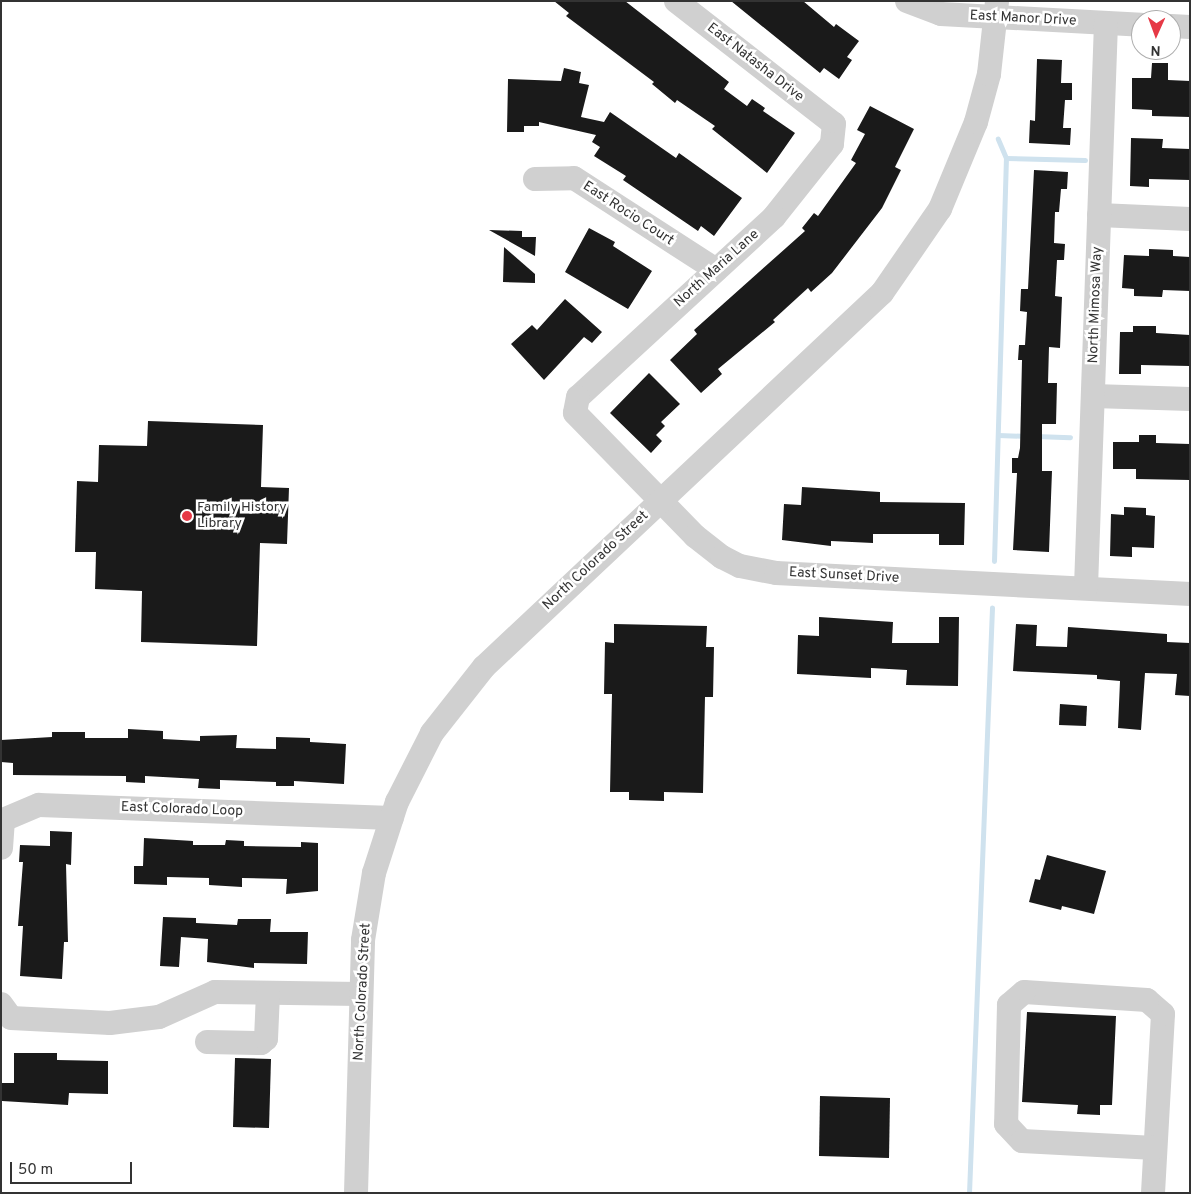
<!DOCTYPE html>
<html>
<head>
<meta charset="utf-8">
<style>
  body { margin:0 }
  #map { position:relative; width:1191px; height:1194px; overflow:hidden; background:#fff; font-family:Overpass,sans-serif }
  div>[style] { position:absolute }
  [style*='--x'] { left:calc(var(--x)*1px); top:calc(var(--y)*1px); width:calc(var(--w)*1px); rotate:calc(var(--a)*1deg) }
  .stream>* { height:5px; margin:-2.5px; padding:0 2.5px; transform-origin:2.5px; border-radius:2.5px; background:#cfe2ee }
  .building>* { inset:0; background:#1a1a1a }
  .minor>* { height:24px; margin:-12px; padding:0 12px; transform-origin:12px; border-radius:12px; background:#d0d0d0 }
  .dots>* { width:14px; height:14px; translate:-50% -50%; box-sizing:border-box; border:2px solid #fff; border-radius:50% }
  span { translate:-50% -50%; white-space:nowrap; text-align:center; line-height:1.15; -webkit-text-stroke:5px #fff; paint-order:stroke }
  .street-label { font-size:14px; color:#333 }
  .poi-label { font-size:14px; color:#333 }
  .left { translate:0 -50%; text-align:left }
  .frame { position:absolute; inset:0; border:2px solid #333; pointer-events:none }
  .north { position:absolute; left:1131px; top:10px; width:50px; height:50px; box-sizing:border-box; background:#fff; border:1px solid #adadad; border-radius:50%; rotate:182deg; font-size:14px; font-weight:700; line-height:20px; text-align:center; color:#333 }
  .north::after { content:''; display:block; margin:auto; width:18px; height:22px; background:#e63946; clip-path:polygon(50% 0,100% 100%,50% 72%,0 100%) }
  .scale { position:absolute; left:10px; top:1162px; width:122px; height:22px; box-sizing:border-box; border:2px solid #333; border-top:0; padding-left:6px; font-size:15px; line-height:18px; white-space:nowrap; color:#333; -webkit-text-stroke:4px #fff; paint-order:stroke }
</style>
</head>
<body>
<div id="map">
  <div class="stream">
    <i style="--x:1006;--y:158;--w:79;--a:1.5"></i>
    <i style="--x:998;--y:435;--w:29;--a:2"></i>
    <i style="--x:1035;--y:436;--w:35;--a:2"></i>
    <i style="--x:994;--y:561;--w:403;--a:-88.3"></i>
    <i style="--x:1006;--y:158;--w:21;--a:-113"></i>
    <i style="--x:969;--y:1193;--w:586;--a:-87.75"></i>
  </div>
  <div class="building">
    <i style="clip-path:polygon(554px 1px,625px 1px,729px 82px,724px 89px,747px 106px,752px 99px,765px 108px,763px 111px,795px 133px,767px 173px,712px 129px,715px 126px,677px 100px,675px 103px,652px 84px,654px 82px,566px 16px,569px 13px)"></i>
    <i style="clip-path:polygon(731px 1px,803px 1px,834px 27px,836px 24px,859px 41px,847px 57px,852px 60px,839px 79px,824px 68px,820px 73px)"></i>
    <i style="clip-path:polygon(1037px 59px,1062px 60px,1061px 83px,1072px 83px,1072px 100px,1065px 100px,1063px 128px,1071px 128px,1070px 145px,1029px 143px,1030px 120px,1035px 121px)"></i>
    <i style="clip-path:polygon(1152px 63px,1168px 63px,1168px 80px,1190px 81px,1190px 117px,1152px 116px,1152px 110px,1132px 109px,1132px 78px,1151px 78px)"></i>
    <i style="clip-path:polygon(564px 68px,581px 72px,579px 83px,589px 85px,581px 117px,604px 122px,610px 112px,676px 158px,679px 153px,742px 198px,714px 236px,701px 226px,698px 231px,623px 180px,626px 176px,594px 156px,600px 147px,592px 142px,596px 135px,539px 122px,539px 126px,524px 126px,524px 132px,507px 132px,508px 79px,561px 81px)"></i>
    <i style="clip-path:polygon(870px 106px,914px 129px,895px 167px,901px 170px,882px 208px,832px 273px,811px 292px,808px 288px,773px 320px,775px 322px,718px 369px,722px 374px,701px 393px,670px 360px,697px 334px,694px 330px,805px 231px,802px 228px,814px 213px,818px 216px,856px 163px,851px 160px,865px 134px,857px 130px)"></i>
    <i style="clip-path:polygon(1131px 138px,1163px 139px,1162px 148px,1190px 149px,1190px 180px,1149px 179px,1149px 187px,1130px 186px)"></i>
    <i style="clip-path:polygon(1034px 170px,1068px 172px,1067px 189px,1061px 189px,1059px 212px,1055px 212px,1054px 243px,1065px 244px,1064px 260px,1057px 260px,1055px 296px,1062px 297px,1060px 348px,1049px 347px,1048px 383px,1057px 383px,1056px 424px,1042px 424px,1042px 471px,1052px 471px,1049px 552px,1013px 550px,1017px 473px,1012px 473px,1012px 458px,1018px 458px,1020px 448px,1022px 360px,1018px 360px,1019px 345px,1025px 345px,1027px 312px,1020px 311px,1021px 289px,1028px 289px)"></i>
    <i style="clip-path:polygon(589px 228px,615px 242px,613px 246px,652px 271px,628px 309px,565px 272px)"></i>
    <i style="clip-path:polygon(489px 230px,522px 231px,522px 237px,536px 237px,535px 256px)"></i>
    <i style="clip-path:polygon(504px 247px,535px 274px,535px 283px,503px 282px)"></i>
    <i style="clip-path:polygon(1149px 249px,1173px 250px,1173px 256px,1190px 257px,1190px 291px,1163px 290px,1162px 297px,1134px 296px,1134px 289px,1122px 288px,1124px 255px,1149px 256px)"></i>
    <i style="clip-path:polygon(565px 299px,602px 332px,592px 343px,584px 337px,544px 380px,511px 344px,532px 325px,537px 330px)"></i>
    <i style="clip-path:polygon(1133px 326px,1156px 326px,1156px 333px,1190px 335px,1190px 366px,1141px 365px,1141px 374px,1119px 374px,1120px 332px,1133px 332px)"></i>
    <i style="clip-path:polygon(649px 373px,680px 404px,661px 422px,665px 426px,656px 435px,662px 441px,651px 453px,610px 413px)"></i>
    <i style="clip-path:polygon(148px 421px,263px 425px,261px 487px,289px 488px,287px 544px,260px 543px,257px 646px,141px 642px,142px 591px,95px 589px,96px 552px,75px 552px,77px 481px,98px 482px,99px 445px,147px 446px)"></i>
    <i style="clip-path:polygon(1139px 435px,1156px 435px,1156px 443px,1190px 444px,1190px 480px,1136px 479px,1136px 469px,1113px 469px,1113px 442px,1139px 442px)"></i>
    <i style="clip-path:polygon(802px 487px,880px 492px,880px 502px,965px 503px,964px 545px,939px 545px,939px 534px,873px 534px,873px 543px,831px 541px,831px 546px,782px 540px,784px 504px,801px 505px)"></i>
    <i style="clip-path:polygon(1124px 507px,1146px 508px,1146px 515px,1155px 516px,1154px 548px,1132px 547px,1132px 557px,1110px 556px,1111px 514px,1124px 515px)"></i>
    <i style="clip-path:polygon(819px 617px,893px 622px,892px 643px,939px 643px,939px 617px,959px 617px,958px 686px,906px 685px,907px 670px,871px 668px,871px 678px,797px 674px,798px 635px,819px 636px)"></i>
    <i style="clip-path:polygon(614px 624px,707px 626px,706px 647px,714px 647px,713px 697px,705px 697px,703px 793px,664px 792px,664px 801px,629px 800px,629px 792px,610px 792px,612px 694px,604px 694px,605px 642px,614px 643px)"></i>
    <i style="clip-path:polygon(1016px 624px,1037px 625px,1036px 646px,1067px 647px,1068px 627px,1167px 634px,1167px 642px,1190px 643px,1190px 696px,1175px 695px,1177px 674px,1145px 673px,1141px 730px,1118px 728px,1120px 681px,1097px 679px,1097px 675px,1013px 671px)"></i>
    <i style="clip-path:polygon(1060px 704px,1087px 706px,1086px 726px,1059px 725px)"></i>
    <i style="clip-path:polygon(128px 729px,163px 731px,163px 739px,200px 741px,200px 736px,237px 735px,236px 748px,276px 749px,276px 737px,310px 738px,310px 742px,346px 744px,344px 784px,294px 781px,294px 786px,276px 786px,276px 782px,220px 780px,220px 789px,198px 788px,199px 779px,145px 776px,145px 783px,126px 782px,126px 776px,13px 775px,13px 763px,1px 762px,1px 740px,52px 737px,52px 732px,85px 732px,85px 738px,128px 738px)"></i>
    <i style="clip-path:polygon(50px 831px,72px 832px,71px 865px,66px 864px,68px 942px,64px 942px,62px 979px,20px 976px,23px 926px,18px 926px,23px 862px,19px 862px,20px 845px,50px 846px)"></i>
    <i style="clip-path:polygon(144px 838px,193px 841px,193px 845px,225px 845px,226px 840px,244px 841px,244px 846px,301px 847px,301px 842px,318px 843px,318px 891px,286px 894px,287px 879px,242px 878px,242px 887px,209px 885px,209px 878px,167px 877px,167px 885px,134px 884px,134px 866px,143px 866px)"></i>
    <i style="clip-path:polygon(1047px 855px,1106px 871px,1094px 914px,1062px 906px,1061px 910px,1029px 902px,1035px 879px,1040px 880px)"></i>
    <i style="clip-path:polygon(163px 917px,196px 918px,196px 923px,237px 925px,238px 919px,271px 919px,270px 932px,308px 932px,307px 964px,254px 963px,254px 968px,207px 962px,208px 939px,181px 937px,179px 967px,160px 966px)"></i>
    <i style="clip-path:polygon(1027px 1012px,1116px 1016px,1112px 1105px,1100px 1105px,1100px 1115px,1077px 1114px,1078px 1105px,1022px 1102px)"></i>
    <i style="clip-path:polygon(14px 1053px,57px 1053px,57px 1060px,108px 1061px,108px 1094px,69px 1093px,68px 1105px,2px 1101px,2px 1083px,14px 1083px)"></i>
    <i style="clip-path:polygon(235px 1058px,271px 1059px,269px 1128px,233px 1127px)"></i>
    <i style="clip-path:polygon(820px 1096px,890px 1098px,889px 1158px,819px 1156px)"></i>
  </div>
  <div class="minor">
    <i style="--x:676;--y:1;--w:200;--a:37.9"></i>
    <i style="--x:834;--y:124;--w:20;--a:96"></i>
    <i style="--x:832;--y:144;--w:93;--a:128.5"></i>
    <i style="--x:774;--y:217;--w:266;--a:137.4"></i>
    <i style="--x:578;--y:397;--w:16;--a:101"></i>
    <i style="--x:575;--y:413;--w:172;--a:45.7"></i>
    <i style="--x:695;--y:536;--w:34;--a:38"></i>
    <i style="--x:722;--y:557;--w:20;--a:27"></i>
    <i style="--x:740;--y:566;--w:37;--a:11"></i>
    <i style="--x:776;--y:573;--w:415;--a:2.9"></i>
    <i style="--x:907;--y:1;--w:36;--a:21"></i>
    <i style="--x:941;--y:14;--w:200;--a:3.1"></i>
    <i style="--x:1171;--y:26;--w:19;--a:3"></i>
    <i style="--x:535;--y:179;--w:39;--a:-1"></i>
    <i style="--x:574;--y:178;--w:169;--a:32.9"></i>
    <i style="--x:1099;--y:215;--w:91;--a:2.5"></i>
    <i style="--x:1093;--y:396;--w:97;--a:1.8"></i>
    <i style="--x:1086;--y:587;--w:564;--a:-87.97"></i>
    <i style="--x:1;--y:848;--w:28;--a:-86"></i>
    <i style="--x:3;--y:820;--w:39;--a:-23"></i>
    <i style="--x:39;--y:805;--w:353;--a:2.1"></i>
    <i style="--x:1;--y:1004;--w:17;--a:54"></i>
    <i style="--x:11;--y:1018;--w:99;--a:2.9"></i>
    <i style="--x:110;--y:1023;--w:49;--a:-7"></i>
    <i style="--x:159;--y:1017;--w:61;--a:-24.1"></i>
    <i style="--x:215;--y:992;--w:145;--a:0.8"></i>
    <i style="--x:207;--y:1042;--w:54;--a:1.1"></i>
    <i style="--x:261;--y:1043;--w:6;--a:-39"></i>
    <i style="--x:266;--y:1039;--w:46;--a:-87.5"></i>
    <i style="--x:356;--y:1193;--w:253;--a:-88.4"></i>
    <i style="--x:363;--y:940;--w:68;--a:-80.7"></i>
    <i style="--x:374;--y:873;--w:75;--a:-72.1"></i>
    <i style="--x:397;--y:802;--w:77;--a:-63.1"></i>
    <i style="--x:432;--y:733;--w:84;--a:-51.8"></i>
    <i style="--x:484;--y:667;--w:546;--a:-43.22"></i>
    <i style="--x:882;--y:293;--w:102;--a:-55.4"></i>
    <i style="--x:940;--y:209;--w:94;--a:-67.5"></i>
    <i style="--x:976;--y:122;--w:50;--a:-74.8"></i>
    <i style="--x:989;--y:74;--w:73;--a:-83.7"></i>
    <i style="--x:1153;--y:1193;--w:179;--a:-86.8"></i>
    <i style="--x:1163;--y:1014;--w:21;--a:-139"></i>
    <i style="--x:1147;--y:1000;--w:123;--a:-176.3"></i>
    <i style="--x:1024;--y:992;--w:20;--a:139"></i>
    <i style="--x:1009;--y:1005;--w:119;--a:91.4"></i>
    <i style="--x:1006;--y:1124;--w:23;--a:47"></i>
    <i style="--x:1022;--y:1141;--w:133;--a:3"></i>
  </div>
  <div class="dots">
    <i style="left:187px;top:516px;background:#e63946"></i>
  </div>
  <div class="street-label">
    <span style="left:1023px;top:19px;rotate:3deg">East Manor Drive</span>
    <span style="left:755px;top:63px;rotate:38deg">East Natasha Drive</span>
    <span style="left:628px;top:214px;rotate:33deg">East Rocio Court</span>
    <span style="left:717px;top:269px;rotate:-42deg">North Maria Lane</span>
    <span style="left:1096px;top:305px;rotate:-88deg">North Mimosa Way</span>
    <span style="left:596px;top:561px;rotate:-43deg">North Colorado Street</span>
    <span style="left:844px;top:576px;rotate:3deg">East Sunset Drive</span>
    <span style="left:182px;top:810px;rotate:2deg">East Colorado Loop</span>
    <span style="left:363px;top:992px;rotate:-87deg">North Colorado Street</span>
  </div>
  <div class="poi-label">
    <span class="left" style="left:197px;top:516px">Family History<br>Library</span>
  </div>
  <div class="frame"></div>
  <div class="north">N</div>
  <div class="scale">50 m</div>
</div>
</body>
</html>
